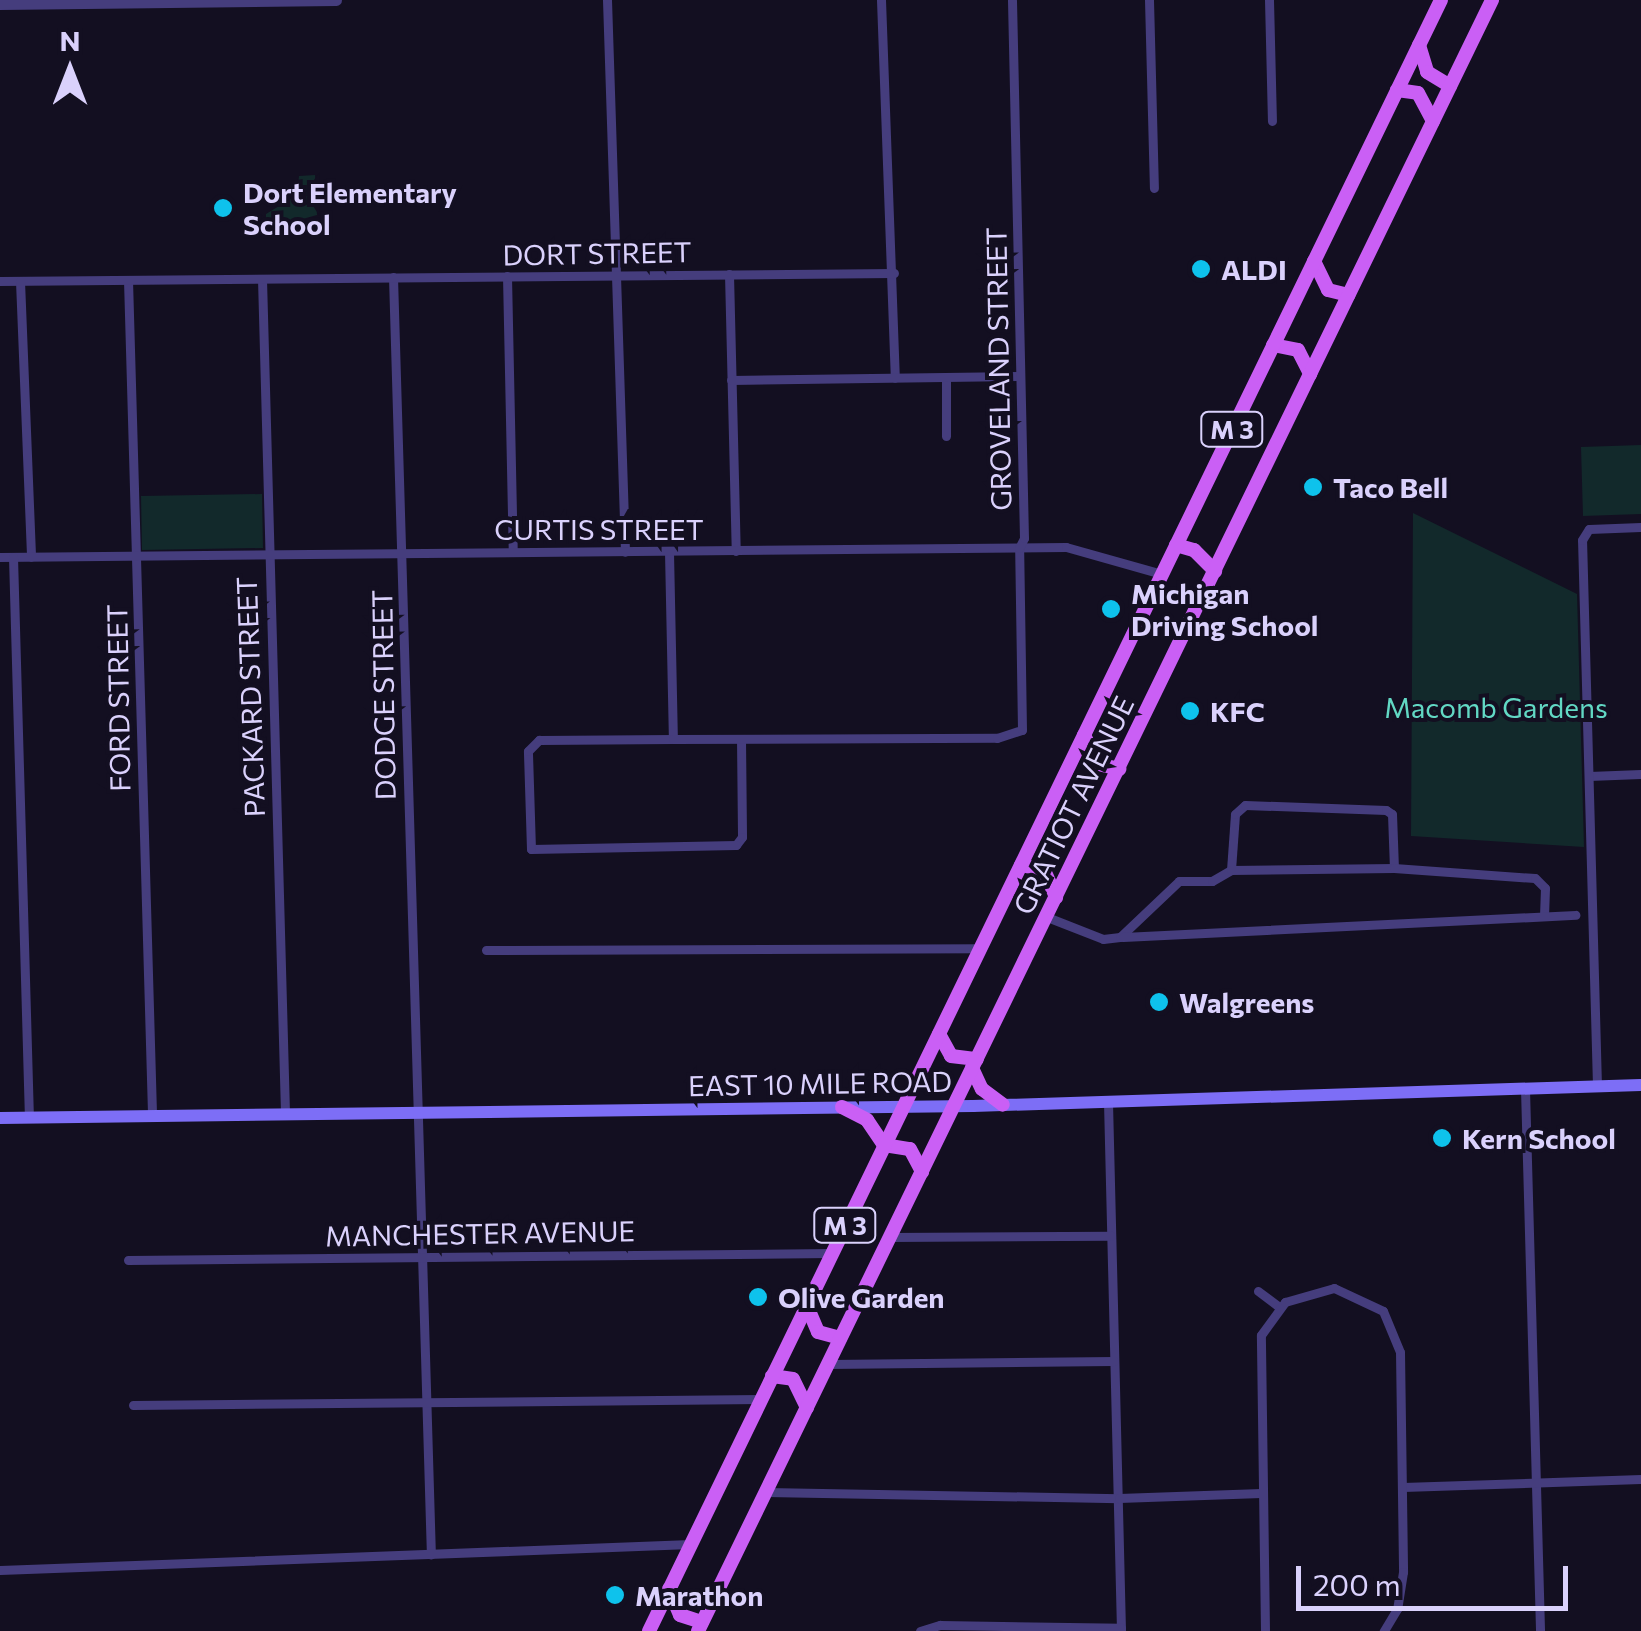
<!DOCTYPE html>
<html>
<head>
<meta charset="utf-8">
<style>
  body { margin:0 }
  #map { position:relative; width:1641px; height:1631px; overflow:hidden; background:#130f21; font-family:Commissioner,sans-serif }
  div>[style] { position:absolute }
  [style*='--x'] { left:calc(var(--x)*1px); top:calc(var(--y)*1px); width:calc(var(--w)*1px); rotate:calc(var(--a)*1deg) }
  .green>* { inset:0; background:#12292b }
  .minor>* { height:9px; margin:-4.5px; padding:0 4.5px; transform-origin:4.5px; border-radius:4.5px; background:#453d7d }
  .tertiary>* { height:11px; margin:-5.5px; padding:0 5.5px; transform-origin:5.5px; border-radius:5.5px; background:#453d7d }
  .secondary>* { height:12px; margin:-6px; padding:0 6px; transform-origin:6px; border-radius:6px; background:#7d6ef6 }
  .primary>* { height:14px; margin:-7px; padding:0 7px; transform-origin:7px; border-radius:7px; background:#ca5ff5 }
  .dots>* { width:28px; height:28px; translate:-50% -50%; box-sizing:border-box; border:5px solid #130f21; border-radius:50% }
  span { translate:-50% -50%; white-space:nowrap; text-align:center; line-height:1.15; -webkit-text-stroke:8px #130f21; paint-order:stroke }
  .shield-label span { padding:2px 8px; background:#130f21; border:2px solid; border-radius:8px; -webkit-text-stroke-width:0 }
  .shield-label { font-size:25px; color:#dad1fc; font-weight:700 }
  .poi-label { font-size:28px; color:#dad1fc; font-weight:700 }
  .left { translate:0 -50%; text-align:left }
  .street-label { font-size:28px; color:#dad1fc }
  .park-label { font-size:28px; color:#62d8c4 }
  .north { position:absolute; left:20px; top:20px; width:100px; height:100px; -webkit-text-stroke:8px #130f21; paint-order:stroke; rotate:0deg; font-size:28px; font-weight:700; line-height:40px; text-align:center; color:#dad1fc }
  .north::after { content:''; display:block; margin:auto; width:35px; height:45px; background:#dad1fc; clip-path:polygon(50% 0,100% 100%,50% 72%,0 100%) }
  .scale { position:absolute; left:1296px; top:1566px; width:272px; height:45px; box-sizing:border-box; border:5px solid #dad1fc; border-top:0; padding-left:12px; font-size:30px; line-height:35px; white-space:nowrap; color:#dad1fc; -webkit-text-stroke:8px #130f21; paint-order:stroke }
</style>
</head>
<body>
<div id="map">
  <div class="green">
    <i style="clip-path:polygon(315px 175px,317px 215px,288px 223px,287px 233px,266px 233px,266px 214px,297px 195px,299px 176px)"></i>
    <i style="clip-path:polygon(1641px 445px,1641px 514px,1583px 516px,1581px 447px)"></i>
    <i style="clip-path:polygon(262px 494px,263px 548px,142px 550px,141px 496px)"></i>
    <i style="clip-path:polygon(1413px 513px,1577px 594px,1584px 847px,1411px 836px)"></i>
  </div>
  <div class="minor">
    <i style="--x:607;--y:0;--w:552;--a:88.13"></i>
    <i style="--x:881;--y:0;--w:378;--a:87.9"></i>
    <i style="--x:1149;--y:0;--w:188;--a:88.5"></i>
    <i style="--x:1269;--y:0;--w:121;--a:88.6"></i>
    <i style="--x:729;--y:274;--w:277;--a:88.6"></i>
    <i style="--x:507;--y:276;--w:276;--a:88.8"></i>
    <i style="--x:393;--y:277;--w:1278;--a:88.3"></i>
    <i style="--x:262;--y:279;--w:835;--a:88.42"></i>
    <i style="--x:128;--y:280;--w:835;--a:88.35"></i>
    <i style="--x:0;--y:281;--w:894;--a:-0.51"></i>
    <i style="--x:20;--y:281;--w:276;--a:87.7"></i>
    <i style="--x:946;--y:377;--w:59;--a:90"></i>
    <i style="--x:731;--y:380;--w:289;--a:-0.8"></i>
    <i style="--x:669;--y:552;--w:187;--a:88.8"></i>
    <i style="--x:0;--y:557;--w:1066;--a:-0.54"></i>
    <i style="--x:1066;--y:547;--w:100;--a:15.7"></i>
    <i style="--x:13;--y:557;--w:561;--a:88.37"></i>
    <i style="--x:741;--y:739;--w:98;--a:89.4"></i>
    <i style="--x:742;--y:837;--w:10;--a:127"></i>
    <i style="--x:736;--y:845;--w:205;--a:178.9"></i>
    <i style="--x:531;--y:849;--w:98;--a:-91.8"></i>
    <i style="--x:528;--y:751;--w:16;--a:-45"></i>
    <i style="--x:539;--y:740;--w:134;--a:-0.4"></i>
    <i style="--x:673;--y:739;--w:324;--a:-0.2"></i>
    <i style="--x:997;--y:738;--w:26;--a:-18"></i>
    <i style="--x:1022;--y:730;--w:182;--a:-90.9"></i>
    <i style="--x:1019;--y:548;--w:11;--a:-63"></i>
    <i style="--x:1024;--y:538;--w:538;--a:-91.28"></i>
    <i style="--x:1589;--y:776;--w:52;--a:-2.2"></i>
    <i style="--x:1231;--y:870;--w:56;--a:-85.9"></i>
    <i style="--x:1235;--y:814;--w:13;--a:-42"></i>
    <i style="--x:1245;--y:805;--w:141;--a:2"></i>
    <i style="--x:1386;--y:810;--w:7;--a:34"></i>
    <i style="--x:1392;--y:814;--w:54;--a:87.9"></i>
    <i style="--x:1047;--y:917;--w:60;--a:21.4"></i>
    <i style="--x:1103;--y:939;--w:17;--a:-7"></i>
    <i style="--x:1120;--y:937;--w:81;--a:-43.5"></i>
    <i style="--x:1179;--y:881;--w:33;--a:0"></i>
    <i style="--x:1212;--y:881;--w:22;--a:-30"></i>
    <i style="--x:1231;--y:870;--w:163;--a:-0.7"></i>
    <i style="--x:1394;--y:868;--w:141;--a:4.1"></i>
    <i style="--x:1535;--y:878;--w:14;--a:45"></i>
    <i style="--x:1545;--y:888;--w:27;--a:92"></i>
    <i style="--x:1123;--y:937;--w:453;--a:-2.8"></i>
    <i style="--x:486;--y:950;--w:494;--a:-0.2"></i>
    <i style="--x:1597;--y:1086;--w:546;--a:-91.57"></i>
    <i style="--x:1582;--y:540;--w:13;--a:-58"></i>
    <i style="--x:1589;--y:529;--w:52;--a:-2.2"></i>
    <i style="--x:1525;--y:1089;--w:542;--a:88.41"></i>
    <i style="--x:1108;--y:1102;--w:529;--a:88.59"></i>
    <i style="--x:890;--y:1237;--w:221;--a:-0.3"></i>
    <i style="--x:128;--y:1260;--w:703;--a:-0.57"></i>
    <i style="--x:1258;--y:1291;--w:26;--a:37"></i>
    <i style="--x:828;--y:1364;--w:286;--a:-0.6"></i>
    <i style="--x:133;--y:1405;--w:628;--a:-0.55"></i>
    <i style="--x:1403;--y:1487;--w:238;--a:-1.9"></i>
    <i style="--x:766;--y:1492;--w:353;--a:1"></i>
    <i style="--x:1119;--y:1498;--w:142;--a:-2"></i>
    <i style="--x:0;--y:1570;--w:691;--a:-2.15"></i>
    <i style="--x:920;--y:1631;--w:21;--a:-17"></i>
    <i style="--x:940;--y:1625;--w:181;--a:0.9"></i>
    <i style="--x:1265;--y:1631;--w:296;--a:-90.8"></i>
    <i style="--x:1261;--y:1335;--w:41;--a:-54"></i>
    <i style="--x:1285;--y:1302;--w:51;--a:-15.9"></i>
    <i style="--x:1334;--y:1288;--w:54;--a:25.1"></i>
    <i style="--x:1383;--y:1311;--w:44;--a:67.5"></i>
    <i style="--x:1400;--y:1352;--w:220;--a:89.2"></i>
    <i style="--x:1403;--y:1572;--w:37;--a:99"></i>
    <i style="--x:1397;--y:1609;--w:26;--a:121"></i>
  </div>
  <div class="tertiary">
    <i style="--x:0;--y:4;--w:336;--a:-0.7"></i>
  </div>
  <div class="secondary">
    <i style="--x:0;--y:1118;--w:973;--a:-0.71"></i>
    <i style="--x:973;--y:1106;--w:668;--a:-1.8"></i>
  </div>
  <div class="primary">
    <i style="--x:1419;--y:45;--w:28;--a:73"></i>
    <i style="--x:1427;--y:72;--w:27;--a:31"></i>
    <i style="--x:1397;--y:90;--w:21;--a:8"></i>
    <i style="--x:1418;--y:93;--w:32;--a:62"></i>
    <i style="--x:1314;--y:261;--w:32;--a:64"></i>
    <i style="--x:1328;--y:290;--w:21;--a:14"></i>
    <i style="--x:1273;--y:345;--w:25;--a:11"></i>
    <i style="--x:1298;--y:350;--w:27;--a:63"></i>
    <i style="--x:1176;--y:545;--w:19;--a:16"></i>
    <i style="--x:1194;--y:550;--w:30;--a:45"></i>
    <i style="--x:1084;--y:735;--w:32;--a:64"></i>
    <i style="--x:1098;--y:764;--w:22;--a:13"></i>
    <i style="--x:1021;--y:865;--w:24;--a:12"></i>
    <i style="--x:1044;--y:870;--w:30;--a:66"></i>
    <i style="--x:939;--y:1034;--w:25;--a:61"></i>
    <i style="--x:951;--y:1056;--w:26;--a:7"></i>
    <i style="--x:972;--y:1068;--w:23;--a:65"></i>
    <i style="--x:982;--y:1089;--w:26;--a:37"></i>
    <i style="--x:842;--y:1107;--w:28;--a:27"></i>
    <i style="--x:867;--y:1120;--w:30;--a:56"></i>
    <i style="--x:884;--y:1145;--w:26;--a:9"></i>
    <i style="--x:910;--y:1149;--w:26;--a:62"></i>
    <i style="--x:807;--y:1306;--w:28;--a:67"></i>
    <i style="--x:818;--y:1332;--w:23;--a:15"></i>
    <i style="--x:772;--y:1376;--w:21;--a:8"></i>
    <i style="--x:793;--y:1379;--w:32;--a:64"></i>
    <i style="--x:669;--y:1589;--w:28;--a:67"></i>
    <i style="--x:680;--y:1615;--w:23;--a:18"></i>
    <i style="--x:649;--y:1631;--w:1813;--a:-64.1"></i>
    <i style="--x:698;--y:1631;--w:1814;--a:-64.04"></i>
  </div>
  <div class="dots">
    <i style="left:223px;top:208px;background:#0ec2ec"></i>
    <i style="left:1201px;top:269px;background:#0ec2ec"></i>
    <i style="left:1313px;top:487px;background:#0ec2ec"></i>
    <i style="left:1111px;top:609px;background:#0ec2ec"></i>
    <i style="left:1190px;top:711px;background:#0ec2ec"></i>
    <i style="left:1159px;top:1002px;background:#0ec2ec"></i>
    <i style="left:1442px;top:1138px;background:#0ec2ec"></i>
    <i style="left:758px;top:1297px;background:#0ec2ec"></i>
    <i style="left:615px;top:1595px;background:#0ec2ec"></i>
  </div>
  <div class="shield-label">
    <span style="left:1232px;top:429px">M 3</span>
    <span style="left:845px;top:1225px">M 3</span>
  </div>
  <div class="poi-label">
    <span class="left" style="left:243px;top:208px">Dort Elementary<br>School</span>
    <span class="left" style="left:1221px;top:269px">ALDI</span>
    <span class="left" style="left:1333px;top:487px">Taco Bell</span>
    <span class="left" style="left:1131px;top:609px">Michigan<br>Driving School</span>
    <span class="left" style="left:1210px;top:711px">KFC</span>
    <span class="left" style="left:1179px;top:1002px">Walgreens</span>
    <span class="left" style="left:1462px;top:1138px">Kern School</span>
    <span class="left" style="left:778px;top:1297px">Olive Garden</span>
    <span class="left" style="left:635px;top:1595px">Marathon</span>
  </div>
  <div class="street-label">
    <span style="left:597px;top:253px;rotate:-1deg">DORT STREET</span>
    <span style="left:998px;top:369px;rotate:-91deg">GROVELAND STREET</span>
    <span style="left:599px;top:529px">CURTIS STREET</span>
    <span style="left:383px;top:695px;rotate:-91deg">DODGE STREET</span>
    <span style="left:250px;top:697px;rotate:-92deg">PACKARD STREET</span>
    <span style="left:118px;top:698px;rotate:-91deg">FORD STREET</span>
    <span style="left:1073px;top:805px;rotate:-64deg">GRATIOT AVENUE</span>
    <span style="left:820px;top:1083px;rotate:-1deg">EAST 10 MILE ROAD</span>
    <span style="left:480px;top:1233px;rotate:-1deg">MANCHESTER AVENUE</span>
  </div>
  <div class="park-label">
    <span style="left:1496px;top:707px">Macomb Gardens</span>
  </div>
  <div class="north">N</div>
  <div class="scale">200 m</div>
</div>
</body>
</html>
